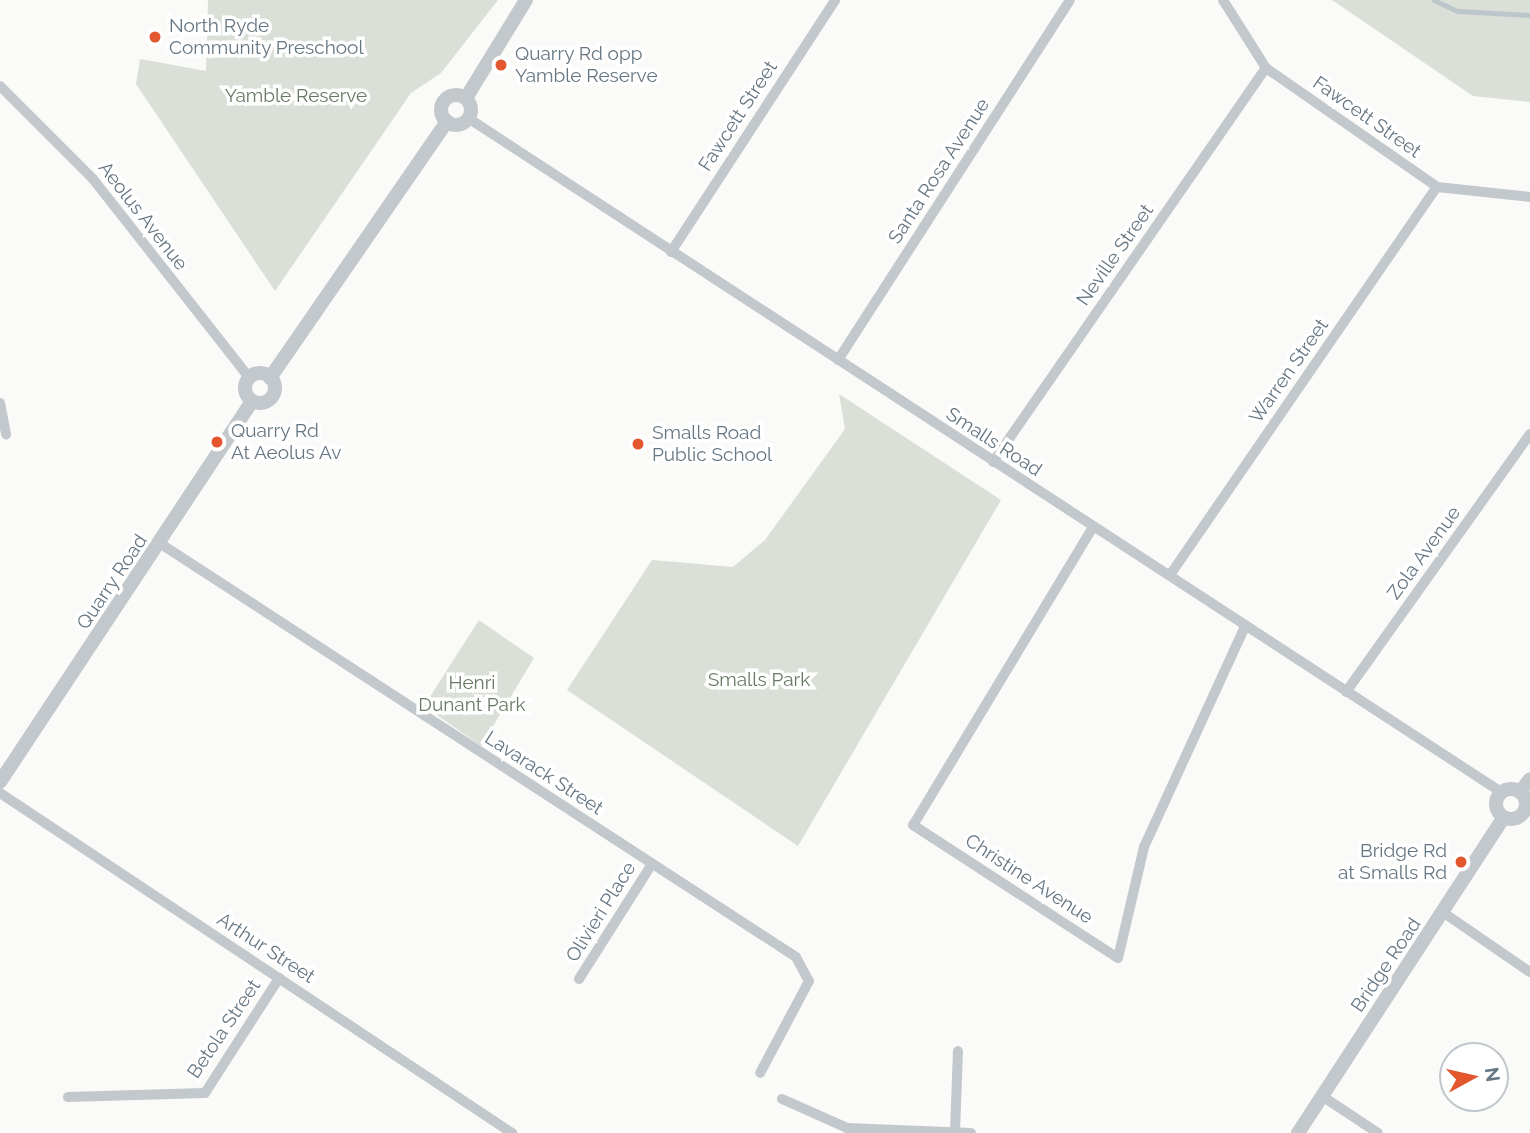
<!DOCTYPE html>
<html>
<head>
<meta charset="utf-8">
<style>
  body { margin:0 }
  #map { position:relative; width:1530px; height:1133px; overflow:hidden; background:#fafaf8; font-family:Raleway,sans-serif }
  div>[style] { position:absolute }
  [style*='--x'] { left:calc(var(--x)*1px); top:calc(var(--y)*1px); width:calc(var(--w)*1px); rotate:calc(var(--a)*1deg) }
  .green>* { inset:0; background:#dadfd7 }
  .stream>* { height:4.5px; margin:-2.25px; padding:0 2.25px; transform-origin:2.25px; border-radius:2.25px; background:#bbc7cb }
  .minor>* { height:10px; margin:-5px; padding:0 5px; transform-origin:5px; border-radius:5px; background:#c3c8cc }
  .tertiary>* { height:14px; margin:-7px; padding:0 7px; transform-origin:7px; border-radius:7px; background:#c3c8cc }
  .tertiary>.ring { margin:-7px; padding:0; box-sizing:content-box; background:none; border:14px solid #c3c8cc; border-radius:50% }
  .dots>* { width:19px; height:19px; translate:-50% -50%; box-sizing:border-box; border:4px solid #fff; border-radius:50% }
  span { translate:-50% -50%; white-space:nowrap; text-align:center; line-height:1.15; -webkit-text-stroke:7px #fff; paint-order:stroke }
  .poi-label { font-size:19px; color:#657683 }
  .left { translate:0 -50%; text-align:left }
  .right { translate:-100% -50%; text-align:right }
  .park-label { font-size:19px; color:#687a64 }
  .street-label { font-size:19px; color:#657683 }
  .north { position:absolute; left:1439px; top:1042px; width:70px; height:70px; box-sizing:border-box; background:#fff; border:2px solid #c1c8cd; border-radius:50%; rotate:82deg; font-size:19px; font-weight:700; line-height:28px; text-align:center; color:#657683 }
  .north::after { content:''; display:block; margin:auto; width:24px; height:32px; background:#e4572e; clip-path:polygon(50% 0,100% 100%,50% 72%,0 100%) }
</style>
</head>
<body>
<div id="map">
  <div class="green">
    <i style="clip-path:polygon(208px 0,498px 0,441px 73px,411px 93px,275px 291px,136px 84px,140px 59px,206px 71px)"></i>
    <i style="clip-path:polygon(1332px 0,1530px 0,1530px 102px,1473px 96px)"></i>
    <i style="clip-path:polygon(839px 394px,1001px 500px,798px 846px,567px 690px,652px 560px,733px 567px,765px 540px,845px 429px)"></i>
    <i style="clip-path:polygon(479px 620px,534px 658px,481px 746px,424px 706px)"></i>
  </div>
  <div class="stream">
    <i style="--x:1434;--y:0;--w:26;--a:25"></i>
    <i style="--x:1458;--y:11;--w:72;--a:3.2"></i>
  </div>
  <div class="minor">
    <i style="--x:1223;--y:0;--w:80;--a:57.7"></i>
    <i style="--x:1266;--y:68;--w:208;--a:34.8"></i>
    <i style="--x:1437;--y:187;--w:94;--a:6.1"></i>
    <i style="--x:0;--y:86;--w:132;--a:45"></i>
    <i style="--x:93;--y:179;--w:252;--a:51.8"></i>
    <i style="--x:468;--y:118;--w:1233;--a:33.12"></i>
    <i style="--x:671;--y:252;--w:301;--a:-56.9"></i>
    <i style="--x:838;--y:360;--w:428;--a:-57.2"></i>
    <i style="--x:0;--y:403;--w:32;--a:79"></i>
    <i style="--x:993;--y:462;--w:479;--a:-55.3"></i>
    <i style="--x:1093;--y:527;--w:348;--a:121.1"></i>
    <i style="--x:913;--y:825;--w:244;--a:33"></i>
    <i style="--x:1118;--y:958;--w:114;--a:-76.8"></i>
    <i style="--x:1144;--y:847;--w:243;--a:-65.4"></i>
    <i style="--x:161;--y:544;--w:757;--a:33.04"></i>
    <i style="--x:796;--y:957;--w:27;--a:62"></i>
    <i style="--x:809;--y:981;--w:104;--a:118"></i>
    <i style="--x:1170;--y:575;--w:471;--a:-55.5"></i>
    <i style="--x:1346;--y:692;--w:317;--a:-54.5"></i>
    <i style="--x:0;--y:793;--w:615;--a:33.59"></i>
    <i style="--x:1444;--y:913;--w:104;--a:34.5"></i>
    <i style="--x:579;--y:979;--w:136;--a:-57.6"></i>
    <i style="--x:1322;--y:1096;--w:67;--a:33.5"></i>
    <i style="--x:68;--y:1097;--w:137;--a:-1.7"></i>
    <i style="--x:205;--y:1093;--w:137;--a:-57.2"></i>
    <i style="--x:782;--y:1099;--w:71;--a:24"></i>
    <i style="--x:847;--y:1128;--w:124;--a:2.3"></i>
    <i style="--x:955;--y:1132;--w:81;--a:-87.9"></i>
  </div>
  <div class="tertiary">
    <i class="ring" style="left:441px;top:95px;width:16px;height:16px"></i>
    <i style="--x:466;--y:98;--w:115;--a:-58.5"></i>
    <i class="ring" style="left:245px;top:373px;width:16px;height:16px"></i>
    <i style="--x:270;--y:378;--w:312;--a:-55.4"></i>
    <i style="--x:0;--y:782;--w:457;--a:-56.5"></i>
    <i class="ring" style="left:1496px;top:789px;width:16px;height:16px"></i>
    <i style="--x:1520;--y:792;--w:16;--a:-52"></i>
    <i style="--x:1298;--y:1133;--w:377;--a:-56.9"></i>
  </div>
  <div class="dots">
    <i style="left:155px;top:37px;background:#e4572e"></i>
    <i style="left:501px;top:65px;background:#e4572e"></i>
    <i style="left:217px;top:442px;background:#e4572e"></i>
    <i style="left:638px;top:444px;background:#e4572e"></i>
    <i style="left:1461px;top:862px;background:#e4572e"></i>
  </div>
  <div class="poi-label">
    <span class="left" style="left:169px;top:37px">North Ryde<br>Community Preschool</span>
    <span class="left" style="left:515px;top:65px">Quarry Rd opp<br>Yamble Reserve</span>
    <span class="left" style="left:231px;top:442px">Quarry Rd<br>At Aeolus Av</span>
    <span class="left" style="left:652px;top:444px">Smalls Road<br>Public School</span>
    <span class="right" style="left:1447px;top:862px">Bridge Rd<br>at Smalls Rd</span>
  </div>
  <div class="park-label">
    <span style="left:296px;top:96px">Yamble Reserve</span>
    <span style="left:759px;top:680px">Smalls Park</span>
    <span style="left:472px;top:694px">Henri<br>Dunant Park</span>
  </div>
  <div class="street-label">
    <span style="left:738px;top:116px;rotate:-57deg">Fawcett Street</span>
    <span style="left:1367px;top:117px;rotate:35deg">Fawcett Street</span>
    <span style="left:939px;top:171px;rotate:-57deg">Santa Rosa Avenue</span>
    <span style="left:143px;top:216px;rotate:52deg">Aeolus Avenue</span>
    <span style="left:1115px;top:255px;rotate:-55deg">Neville Street</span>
    <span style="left:1289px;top:371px;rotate:-55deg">Warren Street</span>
    <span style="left:994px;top:442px;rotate:33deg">Smalls Road</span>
    <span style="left:1424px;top:553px;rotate:-54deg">Zola Avenue</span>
    <span style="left:112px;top:582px;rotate:-56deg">Quarry Road</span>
    <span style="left:544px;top:773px;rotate:33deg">Lavarack Street</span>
    <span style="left:1029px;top:879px;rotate:33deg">Christine Avenue</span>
    <span style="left:601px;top:912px;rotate:-58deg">Olivieri Place</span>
    <span style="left:266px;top:948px;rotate:33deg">Arthur Street</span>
    <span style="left:1386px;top:965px;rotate:-56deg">Bridge Road</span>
    <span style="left:224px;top:1029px;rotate:-56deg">Betola Street</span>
  </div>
  <div class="north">N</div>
</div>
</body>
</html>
